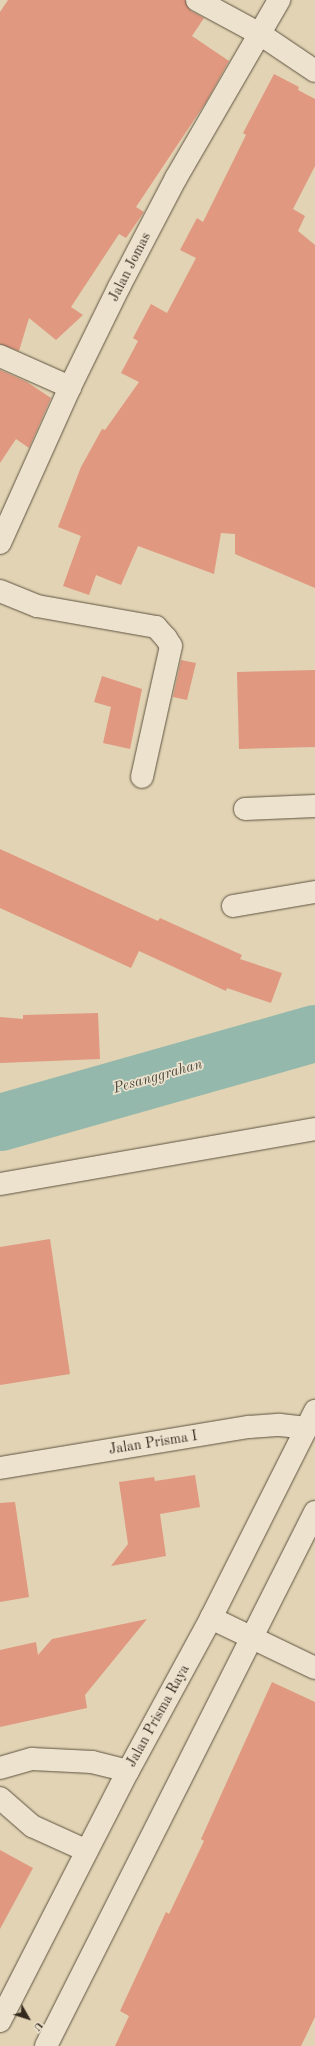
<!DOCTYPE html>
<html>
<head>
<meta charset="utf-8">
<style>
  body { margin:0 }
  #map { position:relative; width:315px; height:2046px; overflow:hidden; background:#e1d3b3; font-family:"Old Standard TT",serif }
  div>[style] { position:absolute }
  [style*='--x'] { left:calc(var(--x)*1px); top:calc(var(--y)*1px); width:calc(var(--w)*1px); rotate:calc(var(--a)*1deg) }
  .river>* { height:57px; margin:-28.5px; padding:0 28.5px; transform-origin:28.5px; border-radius:28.5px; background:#94b8ac }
  .building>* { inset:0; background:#e09880 }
  .roads { filter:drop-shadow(0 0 1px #5f5442) drop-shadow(0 0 1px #5f5442) }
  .minor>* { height:22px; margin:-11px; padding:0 11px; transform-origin:11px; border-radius:11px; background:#ece2ce }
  span { translate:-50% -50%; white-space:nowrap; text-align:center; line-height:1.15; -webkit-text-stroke:3.5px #ece2ce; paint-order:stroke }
  .street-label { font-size:14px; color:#34291d }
  .water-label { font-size:15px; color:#4c4d41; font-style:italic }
  .north { position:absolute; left:8px; top:1998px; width:40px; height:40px; -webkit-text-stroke:3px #ece2ce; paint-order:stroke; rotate:129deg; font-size:11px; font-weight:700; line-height:16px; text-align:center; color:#34291d }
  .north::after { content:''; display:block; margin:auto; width:14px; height:18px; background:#34291d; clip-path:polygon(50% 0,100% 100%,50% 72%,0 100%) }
</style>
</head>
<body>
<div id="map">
  <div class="river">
    <i style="--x:0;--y:1122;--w:327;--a:-15.8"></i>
  </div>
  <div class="building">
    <i style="clip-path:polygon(8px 0,185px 0,191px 11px,204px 18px,192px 36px,229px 61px,206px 102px,136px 207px,144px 212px,126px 238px,119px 234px,71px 307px,83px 315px,56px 340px,29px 318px,19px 351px,0 344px,0 12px)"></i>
    <i style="clip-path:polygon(274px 74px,299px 87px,298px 90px,315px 99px,315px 166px,293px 209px,305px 216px,298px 231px,315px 245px,315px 588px,235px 554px,235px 534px,221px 533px,214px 574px,138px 546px,121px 585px,96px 575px,89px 595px,63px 586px,81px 536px,58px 527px,81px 467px,102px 429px,105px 430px,139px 382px,121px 373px,138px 341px,133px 338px,151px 304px,167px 313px,196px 258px,180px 250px,197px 218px,203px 222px,246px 135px,243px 133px)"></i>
    <i style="clip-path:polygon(0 370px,27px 382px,51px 398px,29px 448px,16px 439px,0 463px)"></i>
    <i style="clip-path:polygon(181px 660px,196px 663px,187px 700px,173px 697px)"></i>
    <i style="clip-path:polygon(315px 670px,315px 747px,239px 749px,237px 672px)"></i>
    <i style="clip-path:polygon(102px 676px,142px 689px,130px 749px,103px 743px,111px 707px,94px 702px)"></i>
    <i style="clip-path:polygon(0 849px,158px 921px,160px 918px,242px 955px,240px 959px,282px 973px,271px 1003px,227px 988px,226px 991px,139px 951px,131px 968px,0 908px)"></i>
    <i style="clip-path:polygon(98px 1013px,100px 1059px,0 1063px,0 1017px,23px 1019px,23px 1015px)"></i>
    <i style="clip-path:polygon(50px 1239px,70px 1374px,0 1385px,0 1247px)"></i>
    <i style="clip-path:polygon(195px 1475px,200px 1507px,160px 1514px,166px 1556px,111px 1566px,128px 1544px,119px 1482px,154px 1477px,155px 1481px)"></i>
    <i style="clip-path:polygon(15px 1502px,29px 1597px,0 1602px,0 1503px)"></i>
    <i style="clip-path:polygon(147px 1619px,85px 1695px,87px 1708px,0 1727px,0 1650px,36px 1642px,38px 1655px,52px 1639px)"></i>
    <i style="clip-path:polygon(272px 1682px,315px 1702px,315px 2017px,301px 2046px,115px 2046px,129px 2016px,120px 2011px,166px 1912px,169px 1914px,204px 1841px,201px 1839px)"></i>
    <i style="clip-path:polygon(0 1850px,33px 1868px,0 1929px)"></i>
  </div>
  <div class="roads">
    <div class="minor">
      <i style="--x:197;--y:0;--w:72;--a:28.4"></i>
      <i style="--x:260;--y:34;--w:66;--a:33.9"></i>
      <i style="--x:0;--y:356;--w:77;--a:23.9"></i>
      <i style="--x:0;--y:543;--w:171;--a:-65.8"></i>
      <i style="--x:70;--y:387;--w:111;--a:-63.9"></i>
      <i style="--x:119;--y:287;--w:123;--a:-62.4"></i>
      <i style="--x:176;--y:178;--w:206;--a:-59.9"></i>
      <i style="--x:0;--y:591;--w:40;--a:22"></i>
      <i style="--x:37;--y:606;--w:121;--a:10"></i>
      <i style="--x:156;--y:627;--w:15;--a:48"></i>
      <i style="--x:166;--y:638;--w:9;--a:58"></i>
      <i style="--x:171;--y:646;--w:134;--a:102.5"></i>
      <i style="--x:245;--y:809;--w:70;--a:-2.5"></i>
      <i style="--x:233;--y:906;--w:83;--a:-9.7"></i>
      <i style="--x:0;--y:1184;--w:320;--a:-9.9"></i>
      <i style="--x:0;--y:1468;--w:252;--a:-9.4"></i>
      <i style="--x:249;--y:1427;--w:31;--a:-4"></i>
      <i style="--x:280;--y:1425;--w:27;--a:6"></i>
      <i style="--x:211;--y:1618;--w:115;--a:25.7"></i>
      <i style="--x:0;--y:1768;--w:33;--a:-16"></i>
      <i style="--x:32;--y:1759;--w:60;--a:2.9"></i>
      <i style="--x:92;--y:1762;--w:37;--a:14"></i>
      <i style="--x:0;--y:1798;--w:43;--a:41.2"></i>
      <i style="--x:32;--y:1826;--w:60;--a:24.4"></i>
      <i style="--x:0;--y:2021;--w:281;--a:-62.9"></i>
      <i style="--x:128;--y:1771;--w:174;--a:-61.5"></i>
      <i style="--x:211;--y:1618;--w:232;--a:-63.3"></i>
      <i style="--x:46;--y:2046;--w:598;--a:-63.26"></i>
    </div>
  </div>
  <div class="street-label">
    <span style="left:130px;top:267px;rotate:-63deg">Jalan Jomas</span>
    <span style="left:153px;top:1443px;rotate:-9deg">Jalan Prisma I</span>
    <span style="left:158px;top:1716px;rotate:-61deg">Jalan Prisma Raya</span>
  </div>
  <div class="water-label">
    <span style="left:158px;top:1077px;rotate:-16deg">Pesanggrahan</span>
  </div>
  <div class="north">U</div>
</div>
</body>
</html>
